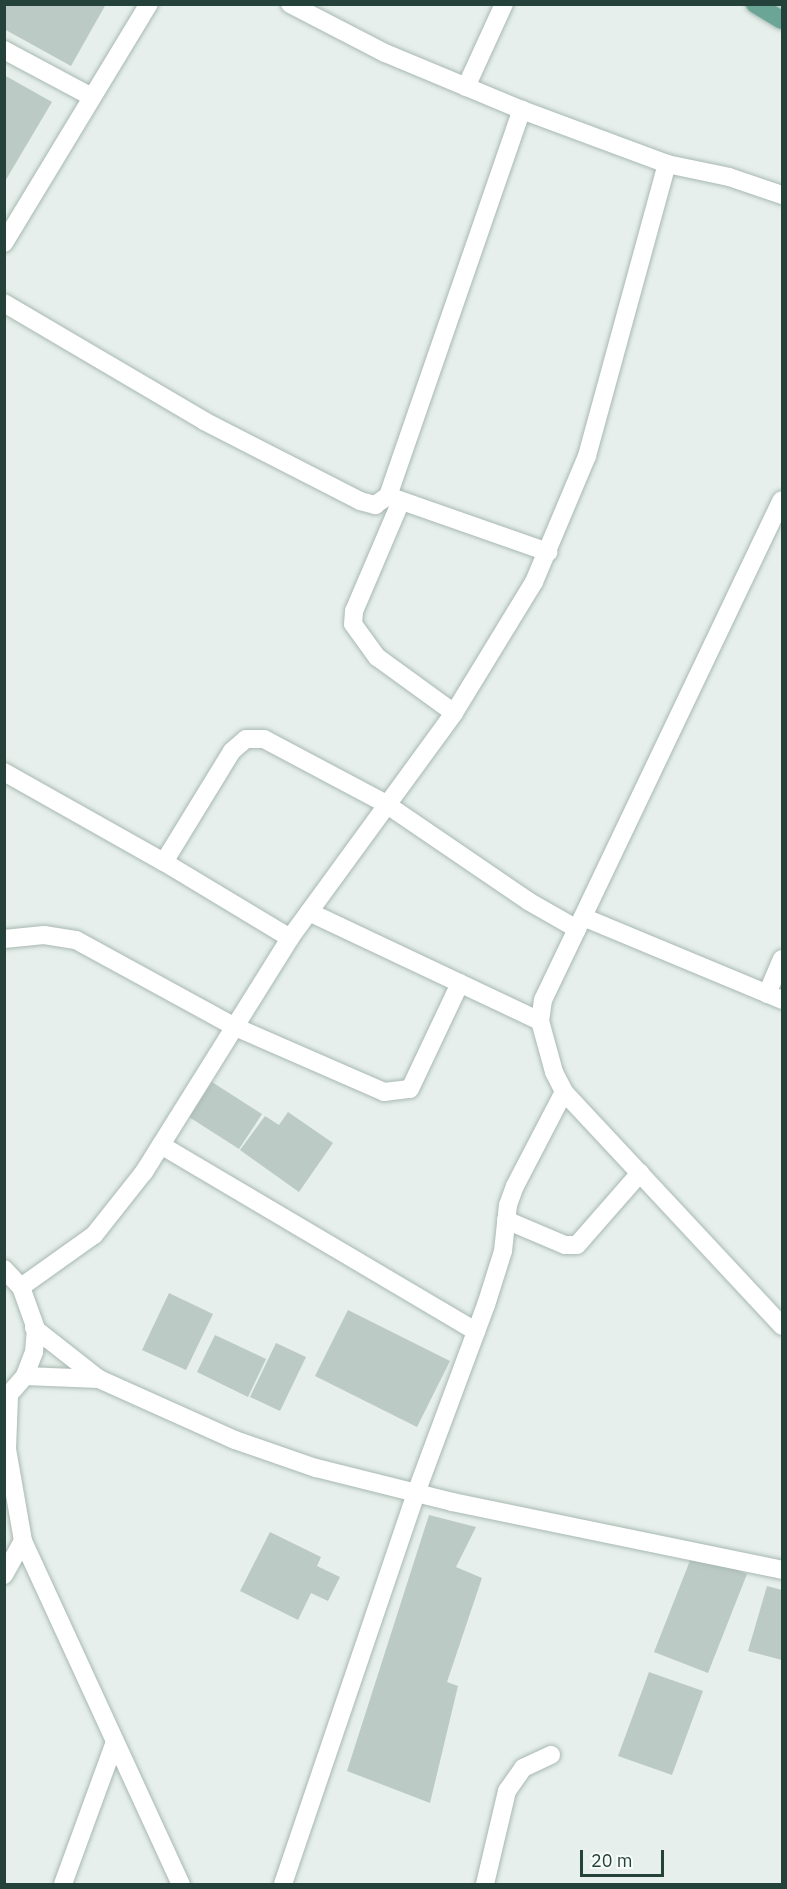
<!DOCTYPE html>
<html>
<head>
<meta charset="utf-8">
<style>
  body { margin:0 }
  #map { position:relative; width:787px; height:1889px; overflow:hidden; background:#e6efeb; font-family:"IBM Plex Sans",sans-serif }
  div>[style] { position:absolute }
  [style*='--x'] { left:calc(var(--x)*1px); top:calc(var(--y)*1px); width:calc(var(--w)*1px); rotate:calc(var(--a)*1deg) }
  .building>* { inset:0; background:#bbcac4 }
  .roads { filter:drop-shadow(0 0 2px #a8b8b2) drop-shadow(0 0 2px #a8b8b2) }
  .street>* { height:18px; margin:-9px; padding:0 9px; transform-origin:9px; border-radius:9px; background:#fff }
  .primary>* { height:18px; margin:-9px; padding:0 9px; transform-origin:9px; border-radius:9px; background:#6aa596 }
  span { translate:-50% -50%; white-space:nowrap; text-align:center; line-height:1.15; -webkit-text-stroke:4.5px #f7fbf9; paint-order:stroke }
  .frame { position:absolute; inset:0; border:6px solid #24423a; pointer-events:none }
  .scale { position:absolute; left:580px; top:1850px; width:84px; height:27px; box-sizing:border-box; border:3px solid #24423a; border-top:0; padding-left:8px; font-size:18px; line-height:21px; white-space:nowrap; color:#24423a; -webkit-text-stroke:4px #f7fbf9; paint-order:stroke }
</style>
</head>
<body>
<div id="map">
  <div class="building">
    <i style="clip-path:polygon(4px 4px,106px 4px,71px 66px,4px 29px)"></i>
    <i style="clip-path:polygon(4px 75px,52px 102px,4px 183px)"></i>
    <i style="clip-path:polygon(212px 1082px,262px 1114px,239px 1149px,189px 1117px)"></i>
    <i style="clip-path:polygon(288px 1112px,333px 1143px,299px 1192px,240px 1150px,265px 1116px,279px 1125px)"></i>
    <i style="clip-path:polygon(169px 1293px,213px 1314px,186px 1370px,142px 1350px)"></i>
    <i style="clip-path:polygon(348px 1310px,450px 1361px,417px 1427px,315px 1376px)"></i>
    <i style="clip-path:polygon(215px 1335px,266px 1359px,248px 1397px,197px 1372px)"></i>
    <i style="clip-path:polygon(276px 1343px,306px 1357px,280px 1411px,250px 1397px)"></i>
    <i style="clip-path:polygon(429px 1515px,476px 1527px,456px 1567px,482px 1578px,447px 1682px,458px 1686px,430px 1803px,347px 1771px)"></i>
    <i style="clip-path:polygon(270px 1532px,321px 1557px,317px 1566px,340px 1577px,328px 1601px,311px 1593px,298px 1620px,240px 1591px)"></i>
    <i style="clip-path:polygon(693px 1553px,747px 1574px,708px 1673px,654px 1652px)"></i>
    <i style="clip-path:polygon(767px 1586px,782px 1590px,782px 1660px,748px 1651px)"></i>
    <i style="clip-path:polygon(649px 1672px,703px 1691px,672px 1775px,618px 1756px)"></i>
  </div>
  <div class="roads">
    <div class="street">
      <i style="--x:290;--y:4;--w:107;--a:27.3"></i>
      <i style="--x:385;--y:53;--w:148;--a:22.6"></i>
      <i style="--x:522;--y:110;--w:155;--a:20.4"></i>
      <i style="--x:667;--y:164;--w:63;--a:11.8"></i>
      <i style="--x:729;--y:177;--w:56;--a:18.8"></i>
      <i style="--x:4;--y:50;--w:100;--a:28.1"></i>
      <i style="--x:466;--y:87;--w:91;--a:-65.4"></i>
      <i style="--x:4;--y:243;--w:280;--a:-58.8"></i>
      <i style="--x:4;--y:303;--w:232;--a:30.5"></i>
      <i style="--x:204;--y:421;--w:175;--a:27.1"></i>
      <i style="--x:360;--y:501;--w:16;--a:15"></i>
      <i style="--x:375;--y:505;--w:16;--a:-35"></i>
      <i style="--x:388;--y:496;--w:170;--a:19.3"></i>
      <i style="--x:388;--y:496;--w:409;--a:-70.9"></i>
      <i style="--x:401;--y:501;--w:120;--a:113.1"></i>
      <i style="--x:354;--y:611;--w:13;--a:94"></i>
      <i style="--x:353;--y:624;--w:41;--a:54"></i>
      <i style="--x:377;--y:657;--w:95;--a:36"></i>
      <i style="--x:4;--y:772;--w:184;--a:29.4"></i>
      <i style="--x:164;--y:862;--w:130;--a:-58.5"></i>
      <i style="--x:232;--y:751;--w:18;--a:-41"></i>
      <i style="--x:246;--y:739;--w:18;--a:0"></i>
      <i style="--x:264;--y:739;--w:138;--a:28"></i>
      <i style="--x:386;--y:804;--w:172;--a:34.3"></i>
      <i style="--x:528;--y:901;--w:56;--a:29.7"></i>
      <i style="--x:577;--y:929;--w:475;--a:-64.5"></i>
      <i style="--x:164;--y:862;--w:147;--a:31.1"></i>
      <i style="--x:309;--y:912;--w:255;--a:25.3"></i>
      <i style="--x:583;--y:917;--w:216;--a:22.6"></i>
      <i style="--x:577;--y:929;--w:79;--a:115.6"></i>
      <i style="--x:543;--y:1000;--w:21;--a:98"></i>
      <i style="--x:540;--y:1021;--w:53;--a:74.6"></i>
      <i style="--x:554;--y:1072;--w:22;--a:63"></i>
      <i style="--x:564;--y:1092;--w:320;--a:47"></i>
      <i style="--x:4;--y:939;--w:40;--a:-5.7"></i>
      <i style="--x:44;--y:935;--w:32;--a:9"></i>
      <i style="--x:76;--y:940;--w:179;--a:28.7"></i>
      <i style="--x:233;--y:1026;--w:165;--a:23.6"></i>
      <i style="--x:384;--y:1092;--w:26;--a:-7"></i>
      <i style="--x:410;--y:1089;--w:117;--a:-64.7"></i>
      <i style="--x:767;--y:994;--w:38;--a:-67"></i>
      <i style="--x:161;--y:1145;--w:366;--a:30.6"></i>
      <i style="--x:506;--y:1220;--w:64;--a:23"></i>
      <i style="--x:565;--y:1245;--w:12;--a:0"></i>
      <i style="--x:577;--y:1245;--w:96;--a:-48.8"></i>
      <i style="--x:4;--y:1269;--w:25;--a:47"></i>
      <i style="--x:21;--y:1287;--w:45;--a:70.3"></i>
      <i style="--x:36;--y:1329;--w:23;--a:95"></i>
      <i style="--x:34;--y:1352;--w:26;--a:111"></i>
      <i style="--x:25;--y:1376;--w:32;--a:131"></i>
      <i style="--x:21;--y:1287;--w:90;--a:-35.5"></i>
      <i style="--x:94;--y:1235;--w:80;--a:-51.6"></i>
      <i style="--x:144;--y:1172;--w:276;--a:-58"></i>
      <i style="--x:290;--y:938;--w:278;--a:-53.9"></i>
      <i style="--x:454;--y:713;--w:153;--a:-58.6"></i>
      <i style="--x:534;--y:582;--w:137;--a:-67.2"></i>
      <i style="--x:587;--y:456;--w:303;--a:-74.7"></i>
      <i style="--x:34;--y:1328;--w:83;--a:38.1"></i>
      <i style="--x:99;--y:1379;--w:149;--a:24.2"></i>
      <i style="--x:235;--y:1440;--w:86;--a:19.1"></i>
      <i style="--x:316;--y:1468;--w:140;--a:14"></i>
      <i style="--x:452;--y:1502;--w:337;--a:11.6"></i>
      <i style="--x:25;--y:1376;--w:74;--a:2.3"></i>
      <i style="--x:9;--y:1397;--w:52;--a:92.2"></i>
      <i style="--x:7;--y:1449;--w:93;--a:80.1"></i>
      <i style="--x:23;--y:1541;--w:378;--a:65.3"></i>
      <i style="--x:4;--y:1575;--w:39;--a:-61"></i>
      <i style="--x:63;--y:1884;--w:151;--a:-69.9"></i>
      <i style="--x:283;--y:1884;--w:413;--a:-71.2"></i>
      <i style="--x:416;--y:1493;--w:201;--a:-69.6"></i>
      <i style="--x:486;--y:1305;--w:57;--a:-72.5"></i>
      <i style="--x:503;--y:1251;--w:46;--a:-83.8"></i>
      <i style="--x:508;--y:1205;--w:20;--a:-70"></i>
      <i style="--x:515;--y:1186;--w:106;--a:-62.5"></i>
      <i style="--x:485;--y:1884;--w:96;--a:-76.7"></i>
      <i style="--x:507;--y:1791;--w:28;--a:-55"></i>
      <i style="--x:523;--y:1768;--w:31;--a:-25"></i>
    </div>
    <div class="primary">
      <i style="--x:755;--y:4;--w:31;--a:31"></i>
    </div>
  </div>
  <div class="frame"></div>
  <div class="scale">20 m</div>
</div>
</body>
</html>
